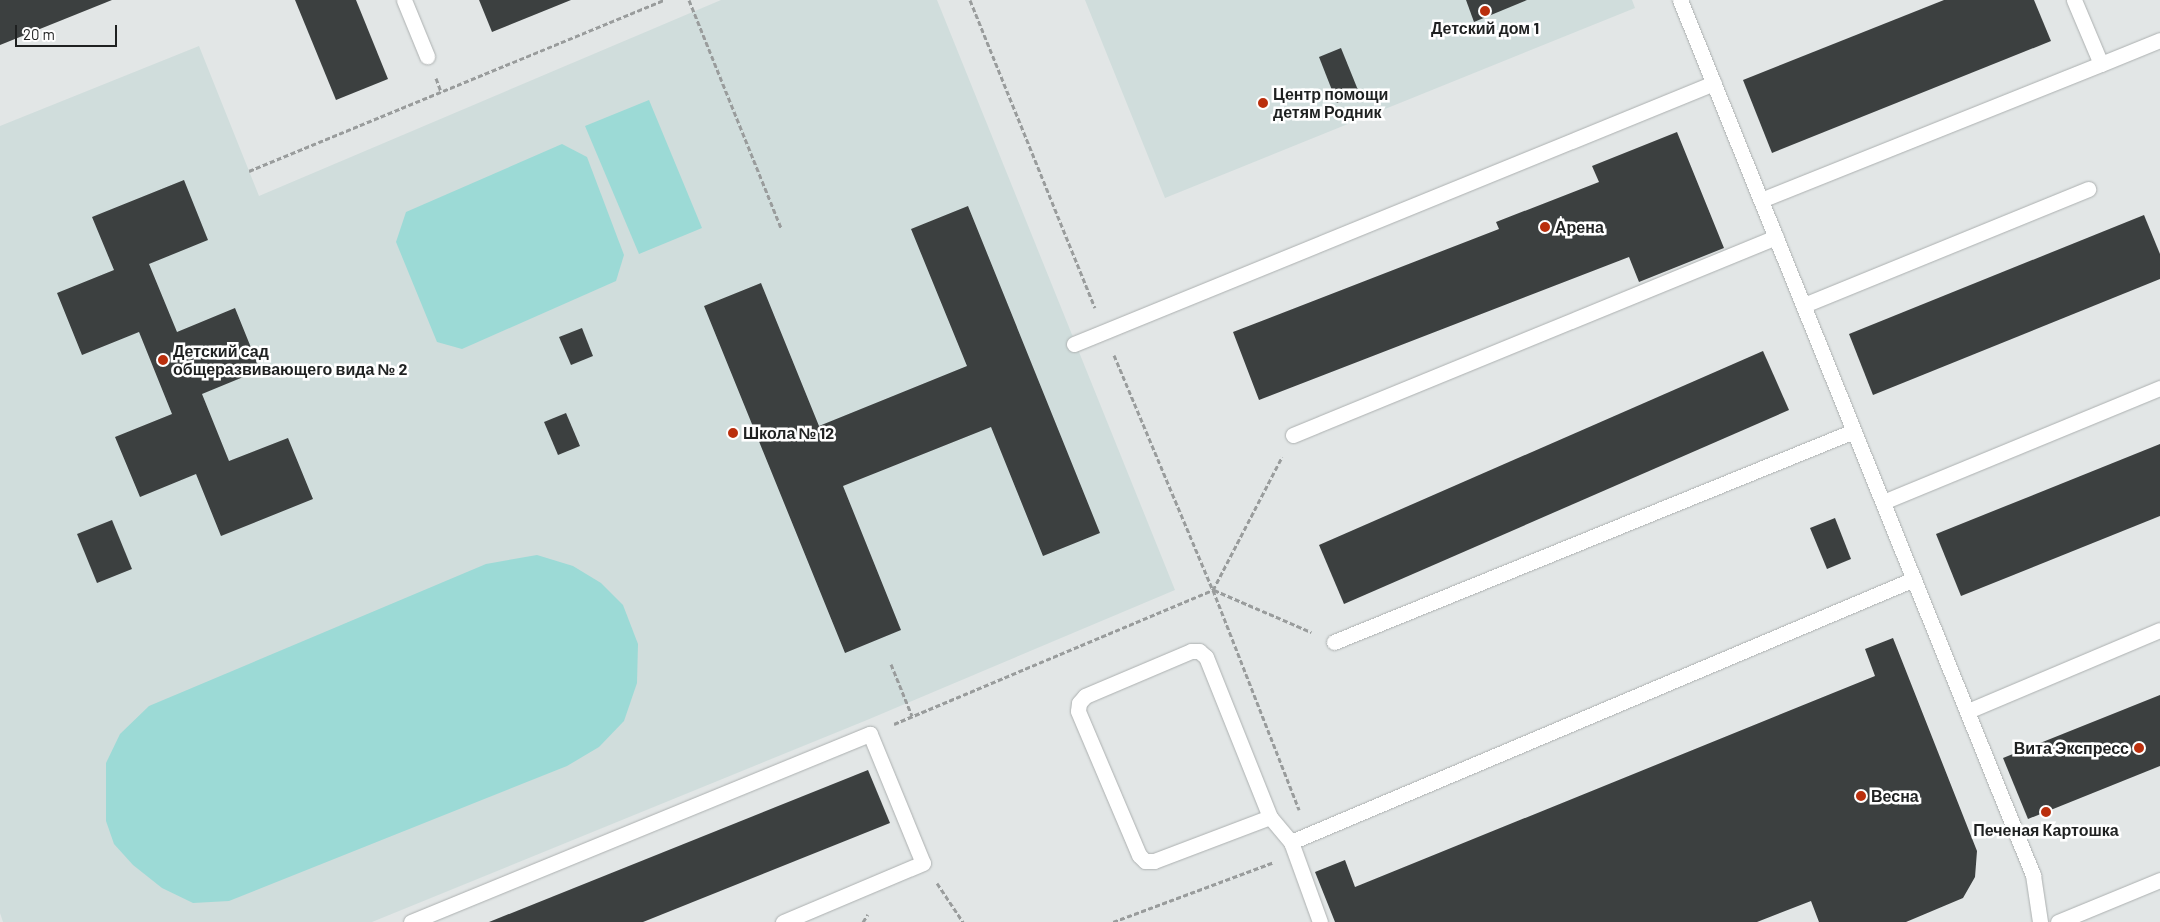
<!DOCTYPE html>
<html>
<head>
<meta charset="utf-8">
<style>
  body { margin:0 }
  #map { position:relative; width:2160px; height:922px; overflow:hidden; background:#e2e6e6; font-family:Barlow,sans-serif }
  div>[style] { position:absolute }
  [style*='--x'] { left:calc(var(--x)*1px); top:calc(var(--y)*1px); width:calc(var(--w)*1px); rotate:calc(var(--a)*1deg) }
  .built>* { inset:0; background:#d0dddc }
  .green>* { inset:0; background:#9cdad6 }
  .building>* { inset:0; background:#3c4040 }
  .path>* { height:3px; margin-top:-1.5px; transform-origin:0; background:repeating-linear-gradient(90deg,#999c9c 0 5px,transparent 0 7.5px) }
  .roads { filter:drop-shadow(0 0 1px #acb0b0) drop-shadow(0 0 1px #acb0b0) }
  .service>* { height:15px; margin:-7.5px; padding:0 7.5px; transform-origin:7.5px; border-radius:7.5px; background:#fff }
  .dots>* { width:14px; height:14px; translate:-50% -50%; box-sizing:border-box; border:2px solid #fff; border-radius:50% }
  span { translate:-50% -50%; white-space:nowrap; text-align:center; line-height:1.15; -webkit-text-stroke:5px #fff; paint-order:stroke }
  .poi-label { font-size:16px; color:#1f2121; font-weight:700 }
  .left { translate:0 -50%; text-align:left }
  .right { translate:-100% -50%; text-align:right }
  .scale { position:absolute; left:15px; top:25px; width:102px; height:22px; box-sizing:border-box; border:2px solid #1f2121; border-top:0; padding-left:6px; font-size:15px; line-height:18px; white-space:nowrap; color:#1f2121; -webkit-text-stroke:4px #fff; paint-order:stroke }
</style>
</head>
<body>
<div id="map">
  <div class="built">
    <i style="clip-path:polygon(721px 0,937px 0,1175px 590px,867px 720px,372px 922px,3px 922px,0 913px,0 126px,199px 46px,259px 196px)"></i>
    <i style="clip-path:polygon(1085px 0,1632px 0,1635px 8px,1165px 198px)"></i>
  </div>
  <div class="green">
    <i style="clip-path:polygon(649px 100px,702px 228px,639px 254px,585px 126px)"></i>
    <i style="clip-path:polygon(562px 144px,587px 157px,624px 255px,616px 281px,462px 349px,437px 342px,396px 242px,406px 212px)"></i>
    <i style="clip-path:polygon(537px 555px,573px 566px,601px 583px,623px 605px,638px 644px,637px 683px,624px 721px,599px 747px,567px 766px,229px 901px,193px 903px,162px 888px,133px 865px,114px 844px,106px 821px,106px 763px,120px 734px,149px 706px,486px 564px)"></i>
  </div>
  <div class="building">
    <i style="clip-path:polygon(0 0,112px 0,0 45px)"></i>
    <i style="clip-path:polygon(295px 0,356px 0,388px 79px,336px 100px)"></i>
    <i style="clip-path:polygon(479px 0,571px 0,492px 32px)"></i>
    <i style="clip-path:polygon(1466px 0,1527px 0,1474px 22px)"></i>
    <i style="clip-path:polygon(1944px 0,2034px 0,2051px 41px,1772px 153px,1743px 80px)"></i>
    <i style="clip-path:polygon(1341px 48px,1360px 95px,1337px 103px,1319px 57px)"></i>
    <i style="clip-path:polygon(1677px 132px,1724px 248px,1639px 282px,1629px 257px,1259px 400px,1233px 332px,1499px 229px,1496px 222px,1599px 182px,1592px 166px)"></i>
    <i style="clip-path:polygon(184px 180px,208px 240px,149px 264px,177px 332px,235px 308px,260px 370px,202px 394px,229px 461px,288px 438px,313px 499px,221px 536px,196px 474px,140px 497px,115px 437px,172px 414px,139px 332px,82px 355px,57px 293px,114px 270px,92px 217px)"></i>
    <i style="clip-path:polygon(968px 206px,1100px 533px,1043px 556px,991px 427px,843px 486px,901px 630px,845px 653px,704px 306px,761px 283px,819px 426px,967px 366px,911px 229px)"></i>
    <i style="clip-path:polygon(2144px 215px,2160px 254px,2160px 279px,1873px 395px,1849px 334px)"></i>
    <i style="clip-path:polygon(582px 328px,593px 356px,571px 365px,559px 337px)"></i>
    <i style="clip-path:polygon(1763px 351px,1789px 410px,1344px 604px,1319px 545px)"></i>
    <i style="clip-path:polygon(566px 413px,580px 446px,558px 455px,544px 422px)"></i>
    <i style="clip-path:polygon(2160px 444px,2160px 516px,1961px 596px,1936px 534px)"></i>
    <i style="clip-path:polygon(1835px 518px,1851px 559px,1827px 569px,1810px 528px)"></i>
    <i style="clip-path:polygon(112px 520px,132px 569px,97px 583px,77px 534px)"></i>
    <i style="clip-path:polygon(1893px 638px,1977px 851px,1975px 877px,1963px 898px,1906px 922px,1819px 922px,1811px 901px,1757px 922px,1335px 922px,1315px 872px,1345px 860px,1355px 887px,1875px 676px,1865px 649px)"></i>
    <i style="clip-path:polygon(2160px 695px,2160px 766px,2028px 819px,2003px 758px)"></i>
    <i style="clip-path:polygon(868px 770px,890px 823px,643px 922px,489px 922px)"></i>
  </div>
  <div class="path">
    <i style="--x:689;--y:0;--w:246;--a:68"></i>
    <i style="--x:970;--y:0;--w:332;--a:67.9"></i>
    <i style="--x:436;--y:78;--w:15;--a:70"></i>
    <i style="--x:249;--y:171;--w:449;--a:-22.4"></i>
    <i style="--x:1114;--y:355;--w:255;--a:67.2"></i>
    <i style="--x:1213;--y:590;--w:236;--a:68.6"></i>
    <i style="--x:1214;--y:590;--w:106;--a:23.4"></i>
    <i style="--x:891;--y:664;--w:56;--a:68"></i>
    <i style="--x:894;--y:724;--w:346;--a:-22.8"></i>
    <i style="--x:1213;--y:590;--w:150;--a:-62.6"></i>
    <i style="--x:937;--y:883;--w:47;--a:56.3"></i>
    <i style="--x:863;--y:922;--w:9;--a:-58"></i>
    <i style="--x:1113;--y:922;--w:170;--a:-20.4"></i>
  </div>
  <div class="roads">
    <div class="service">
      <i style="--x:404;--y:0;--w:61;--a:67.7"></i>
      <i style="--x:1680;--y:0;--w:944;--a:68.03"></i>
      <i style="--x:2033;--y:875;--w:48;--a:81.5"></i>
      <i style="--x:2074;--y:0;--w:69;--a:67.1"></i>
      <i style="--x:2101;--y:64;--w:64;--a:-22.1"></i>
      <i style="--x:1761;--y:200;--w:366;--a:-21.8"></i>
      <i style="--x:1804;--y:305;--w:307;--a:-22.2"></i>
      <i style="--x:1074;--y:344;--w:691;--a:-22.19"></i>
      <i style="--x:1293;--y:435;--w:522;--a:-22.29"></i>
      <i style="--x:1883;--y:502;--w:300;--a:-22.4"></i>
      <i style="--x:1334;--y:642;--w:561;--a:-22.09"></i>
      <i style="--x:1968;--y:711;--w:208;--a:-22.9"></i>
      <i style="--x:1270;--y:817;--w:124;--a:159.2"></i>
      <i style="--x:1154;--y:861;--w:9;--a:180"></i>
      <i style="--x:1145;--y:861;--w:8;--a:-135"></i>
      <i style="--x:1139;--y:855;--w:156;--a:-113"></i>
      <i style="--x:1078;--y:711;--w:8;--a:-83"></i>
      <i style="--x:1079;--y:703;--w:9;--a:-49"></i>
      <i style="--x:1085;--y:696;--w:115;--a:-23"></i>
      <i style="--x:1191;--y:651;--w:8;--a:0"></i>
      <i style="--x:1199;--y:651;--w:9;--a:41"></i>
      <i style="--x:1206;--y:657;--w:172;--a:68.2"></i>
      <i style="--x:1270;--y:817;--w:33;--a:50"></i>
      <i style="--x:411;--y:922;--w:496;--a:-22.3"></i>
      <i style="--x:870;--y:734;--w:139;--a:67.7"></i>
      <i style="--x:923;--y:863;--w:152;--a:157.1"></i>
      <i style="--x:1320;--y:922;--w:85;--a:-109.9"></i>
      <i style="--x:1291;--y:842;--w:676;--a:-22.89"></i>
      <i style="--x:2058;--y:922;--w:110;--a:-22.4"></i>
    </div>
  </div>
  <div class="dots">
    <i style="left:1485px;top:11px;background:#ba2f0d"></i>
    <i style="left:1263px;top:103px;background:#ba2f0d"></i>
    <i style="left:1545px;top:227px;background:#ba2f0d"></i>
    <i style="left:163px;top:360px;background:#ba2f0d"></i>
    <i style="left:733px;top:433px;background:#ba2f0d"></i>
    <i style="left:2139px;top:748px;background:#ba2f0d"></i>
    <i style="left:1861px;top:796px;background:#ba2f0d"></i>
    <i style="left:2046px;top:812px;background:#ba2f0d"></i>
  </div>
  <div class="poi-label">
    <span style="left:1485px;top:28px">Детский дом 1</span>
    <span class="left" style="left:1273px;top:103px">Центр помощи<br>детям Родник</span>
    <span class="left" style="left:1555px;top:227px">Арена</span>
    <span class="left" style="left:173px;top:360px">Детский сад<br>общеразвивающего вида № 2</span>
    <span class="left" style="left:743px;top:433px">Школа № 12</span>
    <span class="right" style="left:2129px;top:748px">Вита Экспресс</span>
    <span class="left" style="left:1871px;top:796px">Весна</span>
    <span style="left:2046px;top:830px">Печеная Картошка</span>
  </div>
  <div class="scale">20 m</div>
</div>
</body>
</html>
